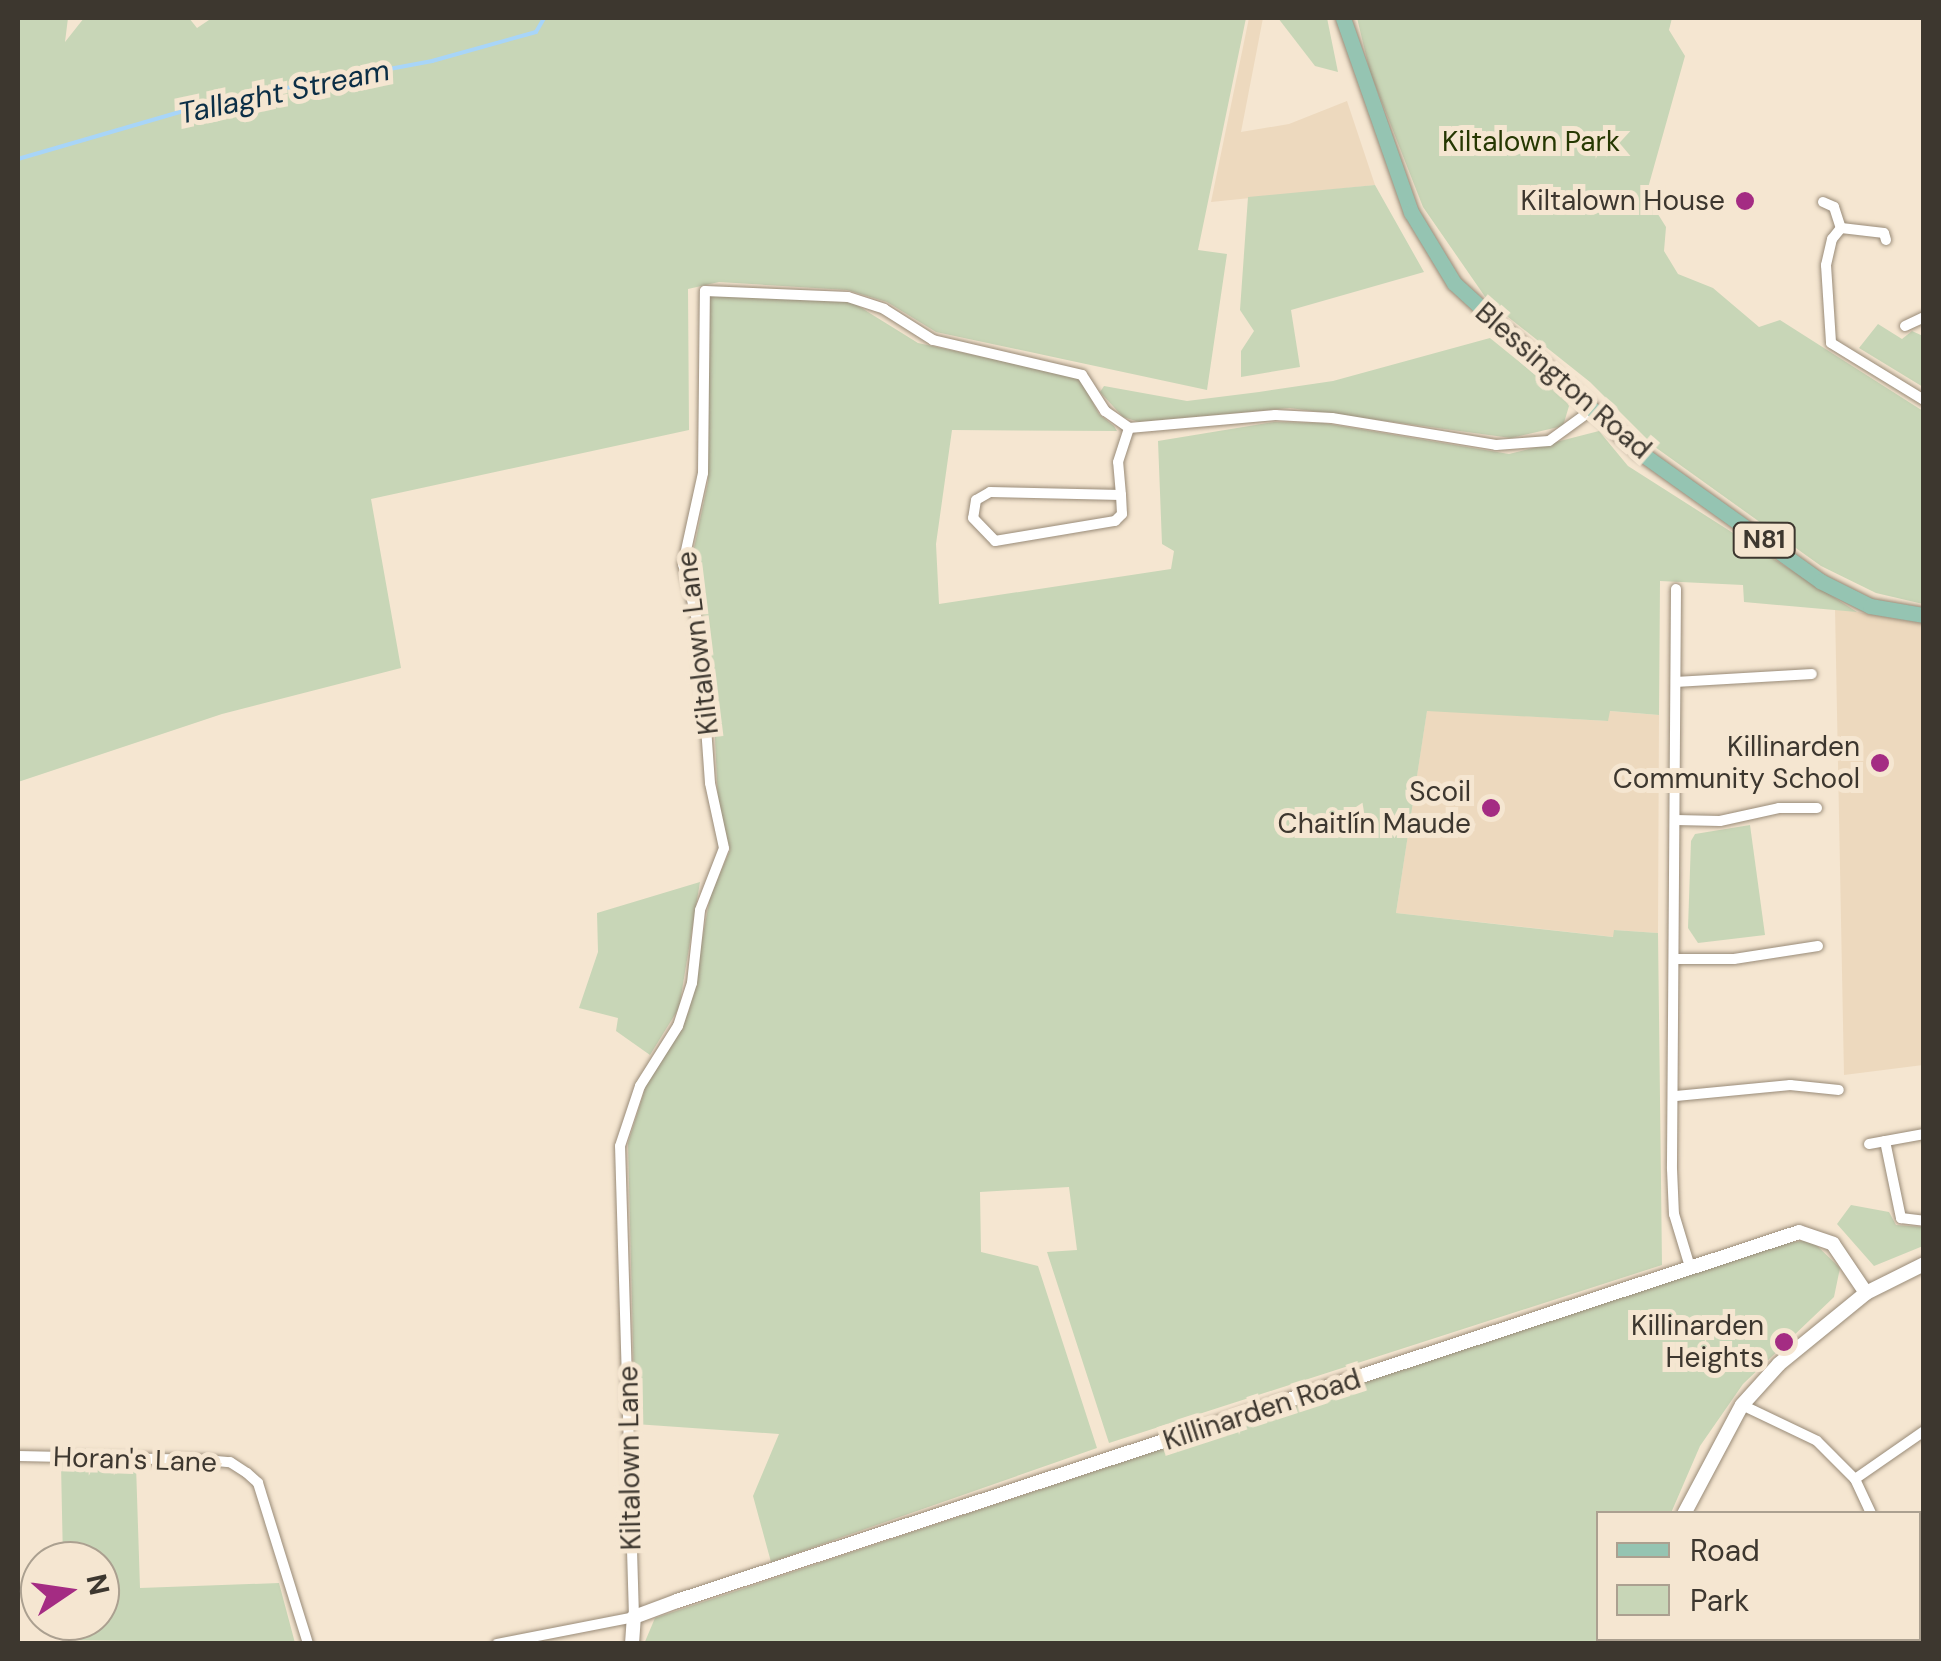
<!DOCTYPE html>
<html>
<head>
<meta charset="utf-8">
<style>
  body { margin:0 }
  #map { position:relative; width:1941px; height:1661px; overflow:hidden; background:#f5e6d1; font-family:"DM Sans",sans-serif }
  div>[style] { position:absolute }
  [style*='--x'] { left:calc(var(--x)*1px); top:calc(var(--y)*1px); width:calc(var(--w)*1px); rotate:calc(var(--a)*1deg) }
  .built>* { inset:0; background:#edd9be }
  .green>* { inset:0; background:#c8d6b7 }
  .stream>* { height:4px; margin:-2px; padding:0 2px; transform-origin:2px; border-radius:2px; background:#a8d5f8 }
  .roads { filter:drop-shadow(0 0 2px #998b78) drop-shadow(0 0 2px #998b78) }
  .street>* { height:10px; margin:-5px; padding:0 5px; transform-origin:5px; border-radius:5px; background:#fff }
  .secondary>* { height:14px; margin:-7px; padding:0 7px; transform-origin:7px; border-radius:7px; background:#fff }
  .primary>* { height:15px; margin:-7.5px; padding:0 7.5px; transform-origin:7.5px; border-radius:7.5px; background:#95c4b2 }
  .dots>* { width:28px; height:28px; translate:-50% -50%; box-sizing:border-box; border:5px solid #f5e6d1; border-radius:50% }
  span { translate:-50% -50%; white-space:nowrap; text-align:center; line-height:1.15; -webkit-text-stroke:10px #f5e6d1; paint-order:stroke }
  .shield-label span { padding:2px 8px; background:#f5e6d1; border:2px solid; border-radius:8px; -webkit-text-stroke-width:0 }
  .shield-label { font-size:25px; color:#3d372f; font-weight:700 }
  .park-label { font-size:28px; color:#263802 }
  .poi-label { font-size:28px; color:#3d372f }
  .right { translate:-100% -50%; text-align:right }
  .street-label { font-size:28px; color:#3d372f }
  .water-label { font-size:30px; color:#0b2e46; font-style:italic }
  .frame { position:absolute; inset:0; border:20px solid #3d372f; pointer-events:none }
  .legend { position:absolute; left:1596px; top:1511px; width:325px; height:130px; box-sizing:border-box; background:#f5e6d1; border:2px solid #aba090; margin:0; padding:12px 18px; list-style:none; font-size:30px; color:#3d372f }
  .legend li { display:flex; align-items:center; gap:20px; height:50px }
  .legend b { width:50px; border:2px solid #aba090 }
  .north { position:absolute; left:20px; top:1541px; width:100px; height:100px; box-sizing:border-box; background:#f5e6d1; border:2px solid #aba090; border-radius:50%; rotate:77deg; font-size:28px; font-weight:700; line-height:40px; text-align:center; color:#3d372f }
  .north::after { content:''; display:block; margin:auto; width:35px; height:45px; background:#a42c83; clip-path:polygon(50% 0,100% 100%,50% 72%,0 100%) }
</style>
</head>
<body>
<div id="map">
  <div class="built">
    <i style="clip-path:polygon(1249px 18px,1263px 18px,1241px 132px,1289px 124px,1347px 101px,1375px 185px,1211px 202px)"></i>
    <i style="clip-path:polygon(1835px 608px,1924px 624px,1923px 1065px,1844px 1075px)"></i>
    <i style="clip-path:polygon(1427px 710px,1607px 721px,1609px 711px,1659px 715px,1658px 933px,1615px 930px,1614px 937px,1396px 913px)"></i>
  </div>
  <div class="green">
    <i style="clip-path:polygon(18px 18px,68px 18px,65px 42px,84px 18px,189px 18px,197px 28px,212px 18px,1246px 18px,1198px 250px,1227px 254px,1207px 390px,936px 332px,887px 302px,847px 290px,719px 282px,688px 289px,689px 430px,371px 499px,401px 668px,222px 714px,18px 782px)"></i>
    <i style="clip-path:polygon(1278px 18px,1327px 18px,1338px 72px,1315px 66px)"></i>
    <i style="clip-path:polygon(1357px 18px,1672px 18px,1669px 30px,1685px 56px,1646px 195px,1666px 227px,1664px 251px,1678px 274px,1713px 288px,1759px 327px,1780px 320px,1923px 411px,1923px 604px,1876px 593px,1821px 566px,1655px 447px,1590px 382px,1488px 301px,1423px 207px,1370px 72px)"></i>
    <i style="clip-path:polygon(1375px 185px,1424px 272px,1291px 310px,1300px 367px,1241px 377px,1241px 351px,1254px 331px,1240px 310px,1248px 197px)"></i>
    <i style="clip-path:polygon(710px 288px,847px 299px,918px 343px,1080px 378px,1099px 414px,1114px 426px,1117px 431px,952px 430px,936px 544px,939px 604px,1171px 569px,1174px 551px,1162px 544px,1158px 441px,1274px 422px,1323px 423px,1509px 454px,1599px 431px,1628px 466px,1857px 612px,1744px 602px,1743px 585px,1660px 581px,1659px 715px,1610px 711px,1608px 721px,1427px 711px,1396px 913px,1613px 937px,1614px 930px,1658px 933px,1662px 1265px,1109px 1443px,1047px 1252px,1077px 1250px,1069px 1187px,980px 1192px,981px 1252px,1038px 1266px,1097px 1448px,771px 1562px,753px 1496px,779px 1434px,635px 1424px,628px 1143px,649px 1076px,689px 1011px,710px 897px,730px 850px,718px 802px,711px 654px,690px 567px,708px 482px)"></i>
    <i style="clip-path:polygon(1878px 324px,1902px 339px,1912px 331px,1923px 336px,1923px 387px,1859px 348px)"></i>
    <i style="clip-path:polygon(1490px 338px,1564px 398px,1569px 406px,1563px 426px,1511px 438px,1290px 408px,1139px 422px,1123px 417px,1100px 392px,1104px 386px,1187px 401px,1259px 392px,1333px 381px)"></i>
    <i style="clip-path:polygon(1750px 825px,1765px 935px,1698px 943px,1688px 928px,1691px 841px,1695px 834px)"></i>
    <i style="clip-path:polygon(700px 882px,679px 1008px,650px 1055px,616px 1031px,618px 1018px,579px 1008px,598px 952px,597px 913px)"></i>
    <i style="clip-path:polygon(1851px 1205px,1889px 1212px,1896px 1225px,1923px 1227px,1923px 1246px,1874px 1266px,1837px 1224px)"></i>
    <i style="clip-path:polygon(1811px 1240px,1840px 1268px,1834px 1297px,1743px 1384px,1700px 1446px,1671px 1513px,1598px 1514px,1598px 1638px,1641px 1639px,1641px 1643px,644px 1644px,655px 1618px,1777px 1244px)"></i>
    <i style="clip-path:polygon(61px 1464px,136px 1465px,140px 1588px,279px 1583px,295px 1643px,64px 1640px,64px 1621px,100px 1621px,100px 1561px,63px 1561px)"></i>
  </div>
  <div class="stream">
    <i style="--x:18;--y:159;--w:207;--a:-16.2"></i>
    <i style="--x:217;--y:101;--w:219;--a:-10.5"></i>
    <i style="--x:432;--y:61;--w:108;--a:-15.6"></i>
    <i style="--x:536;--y:32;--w:16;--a:-60"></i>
  </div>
  <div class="roads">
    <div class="street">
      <i style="--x:1823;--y:202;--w:12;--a:24"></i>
      <i style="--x:1834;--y:207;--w:22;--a:72"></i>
      <i style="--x:1886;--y:240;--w:7;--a:-106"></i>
      <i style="--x:1884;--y:233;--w:43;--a:-173.4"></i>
      <i style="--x:1841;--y:228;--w:14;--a:129"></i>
      <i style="--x:1832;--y:239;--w:27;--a:103"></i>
      <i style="--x:1826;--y:265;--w:78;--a:86.3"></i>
      <i style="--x:1831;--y:343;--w:109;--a:31.5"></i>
      <i style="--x:1905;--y:326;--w:21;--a:-25"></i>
      <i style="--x:1121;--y:495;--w:131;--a:-178.7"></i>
      <i style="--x:990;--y:492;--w:16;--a:150"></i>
      <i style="--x:976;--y:500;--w:18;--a:99"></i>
      <i style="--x:973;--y:518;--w:32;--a:46"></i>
      <i style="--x:995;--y:541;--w:122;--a:-9.5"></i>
      <i style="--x:1115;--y:521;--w:10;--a:-45"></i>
      <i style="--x:1122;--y:514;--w:19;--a:-93"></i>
      <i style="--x:1121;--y:495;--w:33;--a:-95"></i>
      <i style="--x:1118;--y:462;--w:36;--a:-72"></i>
      <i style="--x:1676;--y:589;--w:580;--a:90.4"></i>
      <i style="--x:1672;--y:1169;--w:45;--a:87.5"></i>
      <i style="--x:1674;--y:1214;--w:55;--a:73.2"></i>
      <i style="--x:1676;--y:682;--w:136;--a:-3.4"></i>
      <i style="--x:1676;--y:820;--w:44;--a:1.3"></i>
      <i style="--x:1720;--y:821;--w:60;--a:-12.4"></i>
      <i style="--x:1779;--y:808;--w:38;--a:0"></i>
      <i style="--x:1676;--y:959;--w:58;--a:0"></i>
      <i style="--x:1734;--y:959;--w:85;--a:-8.8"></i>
      <i style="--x:1676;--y:1096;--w:115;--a:-5.5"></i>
      <i style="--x:1790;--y:1085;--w:49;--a:5.8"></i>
      <i style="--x:1885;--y:1141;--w:79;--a:78.3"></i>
      <i style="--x:1901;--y:1218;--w:23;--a:7"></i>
      <i style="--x:1869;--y:1144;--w:56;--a:-10.3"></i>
      <i style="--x:1742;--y:1405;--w:83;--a:25.6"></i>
      <i style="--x:1817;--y:1441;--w:54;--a:45"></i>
      <i style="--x:1855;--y:1479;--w:38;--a:65"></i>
      <i style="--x:18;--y:1456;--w:187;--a:1.2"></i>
      <i style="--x:205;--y:1460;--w:25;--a:5"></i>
      <i style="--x:230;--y:1462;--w:20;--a:33"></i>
      <i style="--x:247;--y:1473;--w:15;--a:42"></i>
      <i style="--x:258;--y:1483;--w:169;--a:72.7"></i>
      <i style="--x:1855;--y:1479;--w:84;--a:-34.8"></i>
      <i style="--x:1893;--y:1638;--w:6;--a:90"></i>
      <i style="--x:497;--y:1644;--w:140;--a:-11.1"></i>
      <i style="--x:634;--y:1617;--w:471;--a:-91.7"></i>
      <i style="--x:620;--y:1146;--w:63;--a:-71.6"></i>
      <i style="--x:640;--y:1086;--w:71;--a:-57.7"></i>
      <i style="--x:678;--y:1026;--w:45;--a:-72"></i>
      <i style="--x:692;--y:983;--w:73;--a:-83.7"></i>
      <i style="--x:700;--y:910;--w:66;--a:-68.8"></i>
      <i style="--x:724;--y:848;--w:66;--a:-102.2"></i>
      <i style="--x:710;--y:783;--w:155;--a:-94.1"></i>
      <i style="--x:699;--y:628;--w:66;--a:-104"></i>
      <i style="--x:683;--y:564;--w:93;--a:-77.6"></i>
      <i style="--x:703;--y:473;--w:182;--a:-89.4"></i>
      <i style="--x:705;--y:291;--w:143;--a:2.4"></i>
      <i style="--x:848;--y:297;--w:38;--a:18"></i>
      <i style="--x:884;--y:309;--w:58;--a:32.3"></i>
      <i style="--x:933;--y:340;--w:153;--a:13.2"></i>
      <i style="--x:1082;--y:375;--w:43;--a:57.4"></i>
      <i style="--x:1105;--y:411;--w:29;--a:35"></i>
      <i style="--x:1129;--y:428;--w:147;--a:-5.1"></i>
      <i style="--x:1275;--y:415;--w:57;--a:3"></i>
      <i style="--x:1332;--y:418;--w:166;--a:9.3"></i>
      <i style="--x:1496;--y:445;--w:53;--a:-4.3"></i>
      <i style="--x:1549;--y:441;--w:54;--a:-36"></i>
      <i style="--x:1698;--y:1644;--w:35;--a:0"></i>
    </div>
    <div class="secondary">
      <i style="--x:1684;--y:1514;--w:123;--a:-62"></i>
      <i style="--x:1742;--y:1405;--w:55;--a:-47.9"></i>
      <i style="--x:1779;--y:1364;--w:112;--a:-39.2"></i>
      <i style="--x:1866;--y:1293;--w:65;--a:-26.6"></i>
      <i style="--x:632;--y:1644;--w:27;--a:-86"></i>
      <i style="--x:634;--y:1617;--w:46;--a:-20.4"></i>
      <i style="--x:677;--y:1601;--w:1181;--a:-18.2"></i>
      <i style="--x:1799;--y:1232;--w:36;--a:19"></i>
      <i style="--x:1833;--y:1244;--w:59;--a:56"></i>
      <i style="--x:1653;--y:1644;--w:6;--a:-90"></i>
    </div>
    <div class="primary">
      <i style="--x:1343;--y:18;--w:206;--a:70.7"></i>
      <i style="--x:1411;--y:212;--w:83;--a:58.8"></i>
      <i style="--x:1454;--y:283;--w:249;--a:42.4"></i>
      <i style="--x:1638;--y:451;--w:224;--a:35.5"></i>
      <i style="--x:1820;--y:581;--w:56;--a:26.6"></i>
      <i style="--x:1870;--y:606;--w:55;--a:9.5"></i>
    </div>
  </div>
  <div class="dots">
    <i style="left:1745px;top:201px;background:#a42c83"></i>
    <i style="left:1880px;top:763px;background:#a42c83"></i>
    <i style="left:1491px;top:808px;background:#a42c83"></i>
    <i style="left:1784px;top:1342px;background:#a42c83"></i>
  </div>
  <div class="shield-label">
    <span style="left:1764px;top:540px">N81</span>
  </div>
  <div class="park-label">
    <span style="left:1531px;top:142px">Kiltalown Park</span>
  </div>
  <div class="poi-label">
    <span class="right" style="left:1725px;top:201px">Kiltalown House</span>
    <span class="right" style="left:1860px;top:763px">Killinarden<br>Community School</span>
    <span class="right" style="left:1471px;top:808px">Scoil<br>Chaitlín Maude</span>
    <span class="right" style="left:1764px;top:1342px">Killinarden<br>Heights</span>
  </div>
  <div class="street-label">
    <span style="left:1563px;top:381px;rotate:41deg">Blessington Road</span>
    <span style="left:698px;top:643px;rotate:-97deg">Kiltalown Lane</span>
    <span style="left:1262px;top:1410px;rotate:-18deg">Killinarden Road</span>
    <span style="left:630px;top:1458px;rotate:-91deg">Kiltalown Lane</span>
    <span style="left:135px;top:1460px;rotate:2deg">Horan's Lane</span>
  </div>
  <div class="water-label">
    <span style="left:284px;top:92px;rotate:-12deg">Tallaght Stream</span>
  </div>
  <div class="frame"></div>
  <ul class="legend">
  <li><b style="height:12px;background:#95c4b2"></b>Road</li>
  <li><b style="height:28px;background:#c8d6b7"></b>Park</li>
  </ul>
  <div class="north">N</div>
</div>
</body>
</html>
